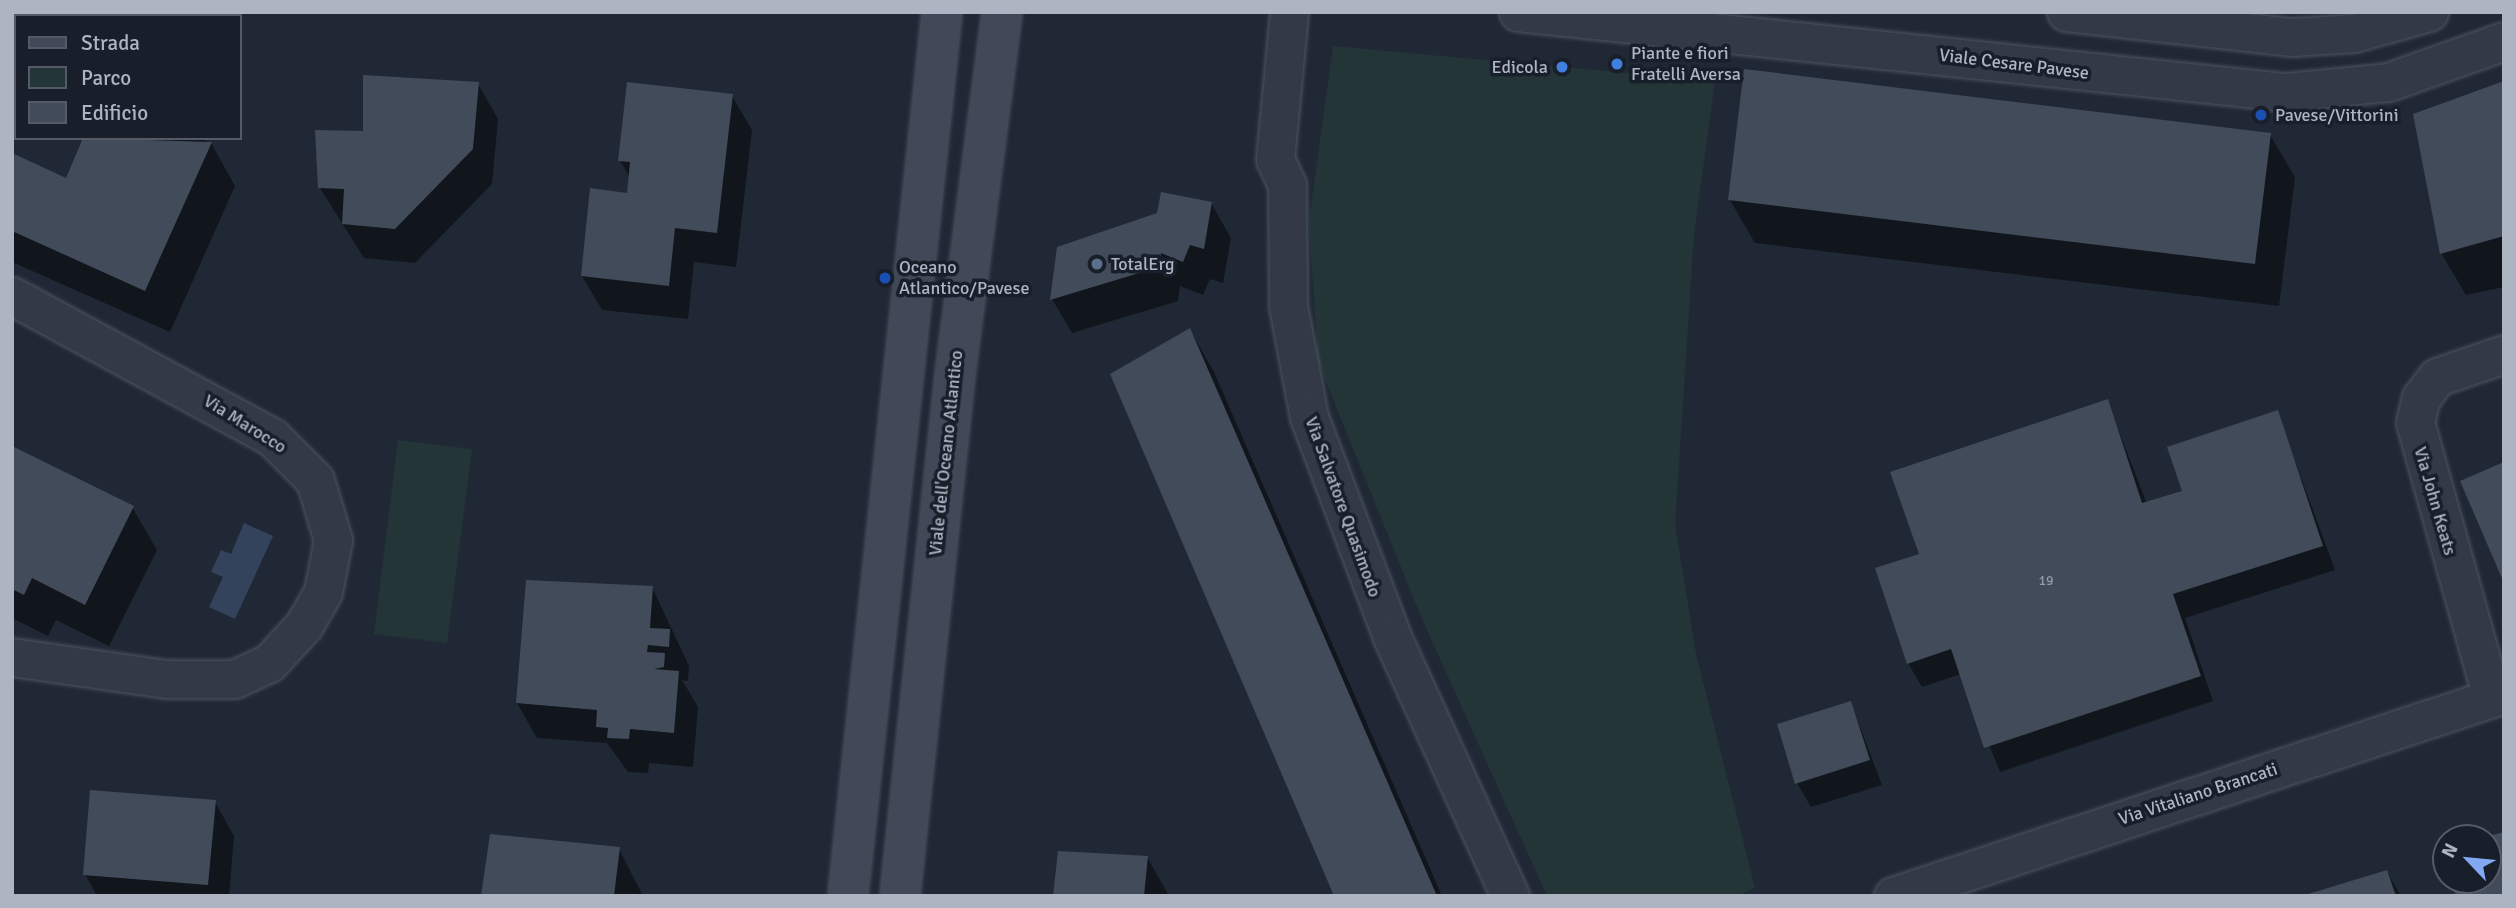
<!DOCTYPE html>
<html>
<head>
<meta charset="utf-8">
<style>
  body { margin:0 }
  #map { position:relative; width:2516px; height:908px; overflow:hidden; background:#202835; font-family:Signika,sans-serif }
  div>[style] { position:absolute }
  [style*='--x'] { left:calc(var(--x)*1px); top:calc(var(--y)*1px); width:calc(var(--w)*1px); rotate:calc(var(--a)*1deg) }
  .green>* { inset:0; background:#233537 }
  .water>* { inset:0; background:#34435c }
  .shadow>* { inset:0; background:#0007 }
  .building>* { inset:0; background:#414b5a }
  .roads { filter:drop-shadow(0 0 2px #4e5561) drop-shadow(0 0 2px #4e5561) }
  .minor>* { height:37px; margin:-18.5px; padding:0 18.5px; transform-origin:18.5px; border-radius:18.5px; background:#333a46 }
  .secondary>* { height:38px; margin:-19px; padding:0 19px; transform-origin:19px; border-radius:19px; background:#414959 }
  .dots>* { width:19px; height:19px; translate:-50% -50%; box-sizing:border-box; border:4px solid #191f2a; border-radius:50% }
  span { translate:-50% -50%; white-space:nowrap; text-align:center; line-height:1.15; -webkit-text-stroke:7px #191f2a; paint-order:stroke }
  .number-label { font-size:14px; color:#929aa9 }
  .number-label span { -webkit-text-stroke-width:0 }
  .poi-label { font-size:18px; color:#adb5c3 }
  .left { translate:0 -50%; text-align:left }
  .right { translate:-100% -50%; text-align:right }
  .street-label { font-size:18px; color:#adb5c3 }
  .frame { position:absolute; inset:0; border:14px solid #adb5c3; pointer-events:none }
  .legend { position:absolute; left:14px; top:14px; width:228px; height:126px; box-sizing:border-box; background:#191f2a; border:2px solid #545b67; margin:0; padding:9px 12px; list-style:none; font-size:21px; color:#adb5c3 }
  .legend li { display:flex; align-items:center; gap:14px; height:35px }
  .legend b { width:35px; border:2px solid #545b67 }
  .north { position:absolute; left:2432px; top:824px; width:70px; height:70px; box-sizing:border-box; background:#191f2a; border:2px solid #545b67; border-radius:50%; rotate:296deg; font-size:19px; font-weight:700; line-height:28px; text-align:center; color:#adb5c3 }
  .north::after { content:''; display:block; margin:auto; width:24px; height:32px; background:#82a8f4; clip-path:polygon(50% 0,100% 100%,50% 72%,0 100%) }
</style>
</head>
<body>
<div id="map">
  <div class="green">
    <i style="clip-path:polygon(1333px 46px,1715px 81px,1694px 234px,1675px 524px,1696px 654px,1755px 888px,1736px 896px,1547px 896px,1422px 619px,1318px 362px,1309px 221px)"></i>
    <i style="clip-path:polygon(398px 440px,472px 449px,447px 643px,374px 634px)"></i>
  </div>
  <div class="water">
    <i style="clip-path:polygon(244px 523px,273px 536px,235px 619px,209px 607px,223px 577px,211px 572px,221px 550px,231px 554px)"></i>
  </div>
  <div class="shadow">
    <i style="clip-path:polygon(2504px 83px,2504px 287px,2466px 295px,2441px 253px)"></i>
    <i style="clip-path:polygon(478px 84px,498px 119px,492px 184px,415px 263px,364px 258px,320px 188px,364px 133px)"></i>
    <i style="clip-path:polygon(732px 96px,752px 130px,736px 267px,694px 262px,688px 319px,602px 310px,582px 276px,628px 194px,630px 178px,620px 161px)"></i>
    <i style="clip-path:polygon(2270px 135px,2295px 177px,2279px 306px,1755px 243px,1730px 200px)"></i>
    <i style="clip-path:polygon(85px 138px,200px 138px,211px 143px,235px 186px,170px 332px,12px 262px,12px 155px,67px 180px)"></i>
    <i style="clip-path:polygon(1211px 203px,1231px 238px,1223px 283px,1210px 279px,1203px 295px,1180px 286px,1178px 301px,1072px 333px,1052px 299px,1058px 248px)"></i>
    <i style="clip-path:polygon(1190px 330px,1214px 372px,1442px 896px,1336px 896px)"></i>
    <i style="clip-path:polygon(2107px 401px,2147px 504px,2184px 492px,2277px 412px,2335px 570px,2185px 618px,2213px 701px,2000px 772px,1961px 674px,1922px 687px,1908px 663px,1921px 555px)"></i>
    <i style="clip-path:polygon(12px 448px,132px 507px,157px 550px,109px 646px,56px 620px,48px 636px,12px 618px)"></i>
    <i style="clip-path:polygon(652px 587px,689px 666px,688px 681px,682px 680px,698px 707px,693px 767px,649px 763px,648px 773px,628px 772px,607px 743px,537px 738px,517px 703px)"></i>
    <i style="clip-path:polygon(1851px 703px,1882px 785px,1811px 807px,1797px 783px)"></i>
    <i style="clip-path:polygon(215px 802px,234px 836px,229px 896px,97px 896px,85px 874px)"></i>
    <i style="clip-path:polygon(619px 849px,643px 896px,483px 896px)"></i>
    <i style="clip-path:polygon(1147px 857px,1169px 896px,1055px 896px)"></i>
    <i style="clip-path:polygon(2387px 872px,2401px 896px,2309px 896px)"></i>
  </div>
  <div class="building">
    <i style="clip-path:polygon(1744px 69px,2271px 133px,2255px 264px,1728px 200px)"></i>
    <i style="clip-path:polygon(363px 75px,479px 82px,473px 149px,395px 229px,342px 224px,344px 189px,318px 188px,315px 130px,363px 131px)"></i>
    <i style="clip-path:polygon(2504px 81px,2504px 236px,2440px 254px,2413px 114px)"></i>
    <i style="clip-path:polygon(627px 82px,733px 94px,717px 233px,675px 228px,669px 286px,581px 276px,590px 188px,627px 193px,630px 162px,618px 161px)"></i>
    <i style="clip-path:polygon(83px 138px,212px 142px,145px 291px,12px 231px,12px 153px,66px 178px)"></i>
    <i style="clip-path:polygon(1161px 192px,1212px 202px,1204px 249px,1190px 245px,1183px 262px,1161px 253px,1159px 267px,1050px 300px,1057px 247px,1157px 213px)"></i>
    <i style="clip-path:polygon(1190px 328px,1437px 896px,1334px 896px,1110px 374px)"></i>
    <i style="clip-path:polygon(2108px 399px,2142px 503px,2182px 491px,2167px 447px,2278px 410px,2323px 546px,2173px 594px,2201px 676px,1984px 748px,1951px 649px,1907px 664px,1875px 568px,1919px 554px,1890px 472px)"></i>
    <i style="clip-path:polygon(12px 446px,134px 506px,85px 605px,32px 578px,24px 595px,12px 589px)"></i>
    <i style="clip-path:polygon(2504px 462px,2504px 583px,2460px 481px)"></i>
    <i style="clip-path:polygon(526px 580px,653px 586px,650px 628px,670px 629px,669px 647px,648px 645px,647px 652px,665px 653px,664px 667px,654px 669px,679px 671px,674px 733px,630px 729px,629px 739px,607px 738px,608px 728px,596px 727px,597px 710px,516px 703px)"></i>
    <i style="clip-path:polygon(1851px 701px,1870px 760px,1795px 784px,1777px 724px)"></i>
    <i style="clip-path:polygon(90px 790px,216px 800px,208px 885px,83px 875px)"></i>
    <i style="clip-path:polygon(2504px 832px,2504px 896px,2456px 896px,2451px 880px,2488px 880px,2488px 836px)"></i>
    <i style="clip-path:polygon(490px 834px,620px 847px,614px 896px,481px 896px)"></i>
    <i style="clip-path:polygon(1058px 851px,1148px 856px,1144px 896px,1053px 896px)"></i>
    <i style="clip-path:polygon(2387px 870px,2396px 896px,2305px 896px,2305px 895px)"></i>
  </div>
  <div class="roads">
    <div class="minor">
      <i style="--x:1289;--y:12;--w:148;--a:95.4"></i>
      <i style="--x:1275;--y:159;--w:29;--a:65"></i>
      <i style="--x:1287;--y:185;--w:121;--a:89.5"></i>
      <i style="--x:1288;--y:306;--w:113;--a:79.3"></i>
      <i style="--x:1309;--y:417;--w:235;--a:69.3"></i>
      <i style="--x:1392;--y:637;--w:285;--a:65.5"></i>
      <i style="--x:1518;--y:12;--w:772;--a:5.95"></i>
      <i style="--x:2286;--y:92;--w:102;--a:-5.6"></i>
      <i style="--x:2388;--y:82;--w:123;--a:-19.5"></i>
      <i style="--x:2066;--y:12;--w:228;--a:6.3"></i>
      <i style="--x:2293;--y:37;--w:61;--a:-3.8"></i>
      <i style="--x:2354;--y:33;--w:78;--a:-15.6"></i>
      <i style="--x:12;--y:296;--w:296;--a:28.5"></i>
      <i style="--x:272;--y:437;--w:61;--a:45"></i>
      <i style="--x:315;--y:480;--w:63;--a:73.3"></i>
      <i style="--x:333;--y:540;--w:53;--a:100.9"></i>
      <i style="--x:323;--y:592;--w:38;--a:120"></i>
      <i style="--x:304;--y:625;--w:52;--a:132.6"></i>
      <i style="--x:269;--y:663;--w:38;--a:155"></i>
      <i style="--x:234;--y:679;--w:68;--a:180"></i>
      <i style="--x:166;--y:679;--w:156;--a:-171.9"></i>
      <i style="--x:2492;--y:698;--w:286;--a:-105.6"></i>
      <i style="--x:2415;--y:423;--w:26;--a:-77"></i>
      <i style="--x:2421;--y:398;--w:26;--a:-53"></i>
      <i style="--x:2437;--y:377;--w:71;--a:-18.9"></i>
      <i style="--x:1893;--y:896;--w:644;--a:-18.29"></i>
    </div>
    <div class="secondary">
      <i style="--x:848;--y:896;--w:889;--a:-83.93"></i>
      <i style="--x:900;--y:896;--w:524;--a:-83.97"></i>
      <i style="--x:955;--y:375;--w:366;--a:-82.6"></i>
    </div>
  </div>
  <div class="dots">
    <i style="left:1617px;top:64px;background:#3f7fe0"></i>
    <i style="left:1562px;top:67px;background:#3f7fe0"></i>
    <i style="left:2261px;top:115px;background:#1a4fb4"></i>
    <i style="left:1097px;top:264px;background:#5c6f8a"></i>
    <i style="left:885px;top:278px;background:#1a4fb4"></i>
  </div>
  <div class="number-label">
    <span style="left:2046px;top:581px">19</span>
  </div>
  <div class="poi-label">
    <span class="left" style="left:1631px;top:64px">Piante e fiori<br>Fratelli Aversa</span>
    <span class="right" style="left:1548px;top:67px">Edicola</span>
    <span class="left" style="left:2275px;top:115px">Pavese/Vittorini</span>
    <span class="left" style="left:1111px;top:264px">TotalErg</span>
    <span class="left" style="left:899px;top:278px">Oceano<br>Atlantico/Pavese</span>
  </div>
  <div class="street-label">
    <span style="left:2014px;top:64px;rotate:7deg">Viale Cesare Pavese</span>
    <span style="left:245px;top:424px;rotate:32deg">Via Marocco</span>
    <span style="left:946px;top:453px;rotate:-84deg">Viale dell'Oceano Atlantico</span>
    <span style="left:2435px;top:501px;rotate:74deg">Via John Keats</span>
    <span style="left:1343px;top:507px;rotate:70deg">Via Salvatore Quasimodo</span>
    <span style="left:2198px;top:794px;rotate:-18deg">Via Vitaliano Brancati</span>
  </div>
  <div class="frame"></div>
  <ul class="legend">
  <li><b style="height:9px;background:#414959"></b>Strada</li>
  <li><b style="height:19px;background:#233537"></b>Parco</li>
  <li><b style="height:19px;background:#414b5a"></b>Edificio</li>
  </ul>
  <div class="north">N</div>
</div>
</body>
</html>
